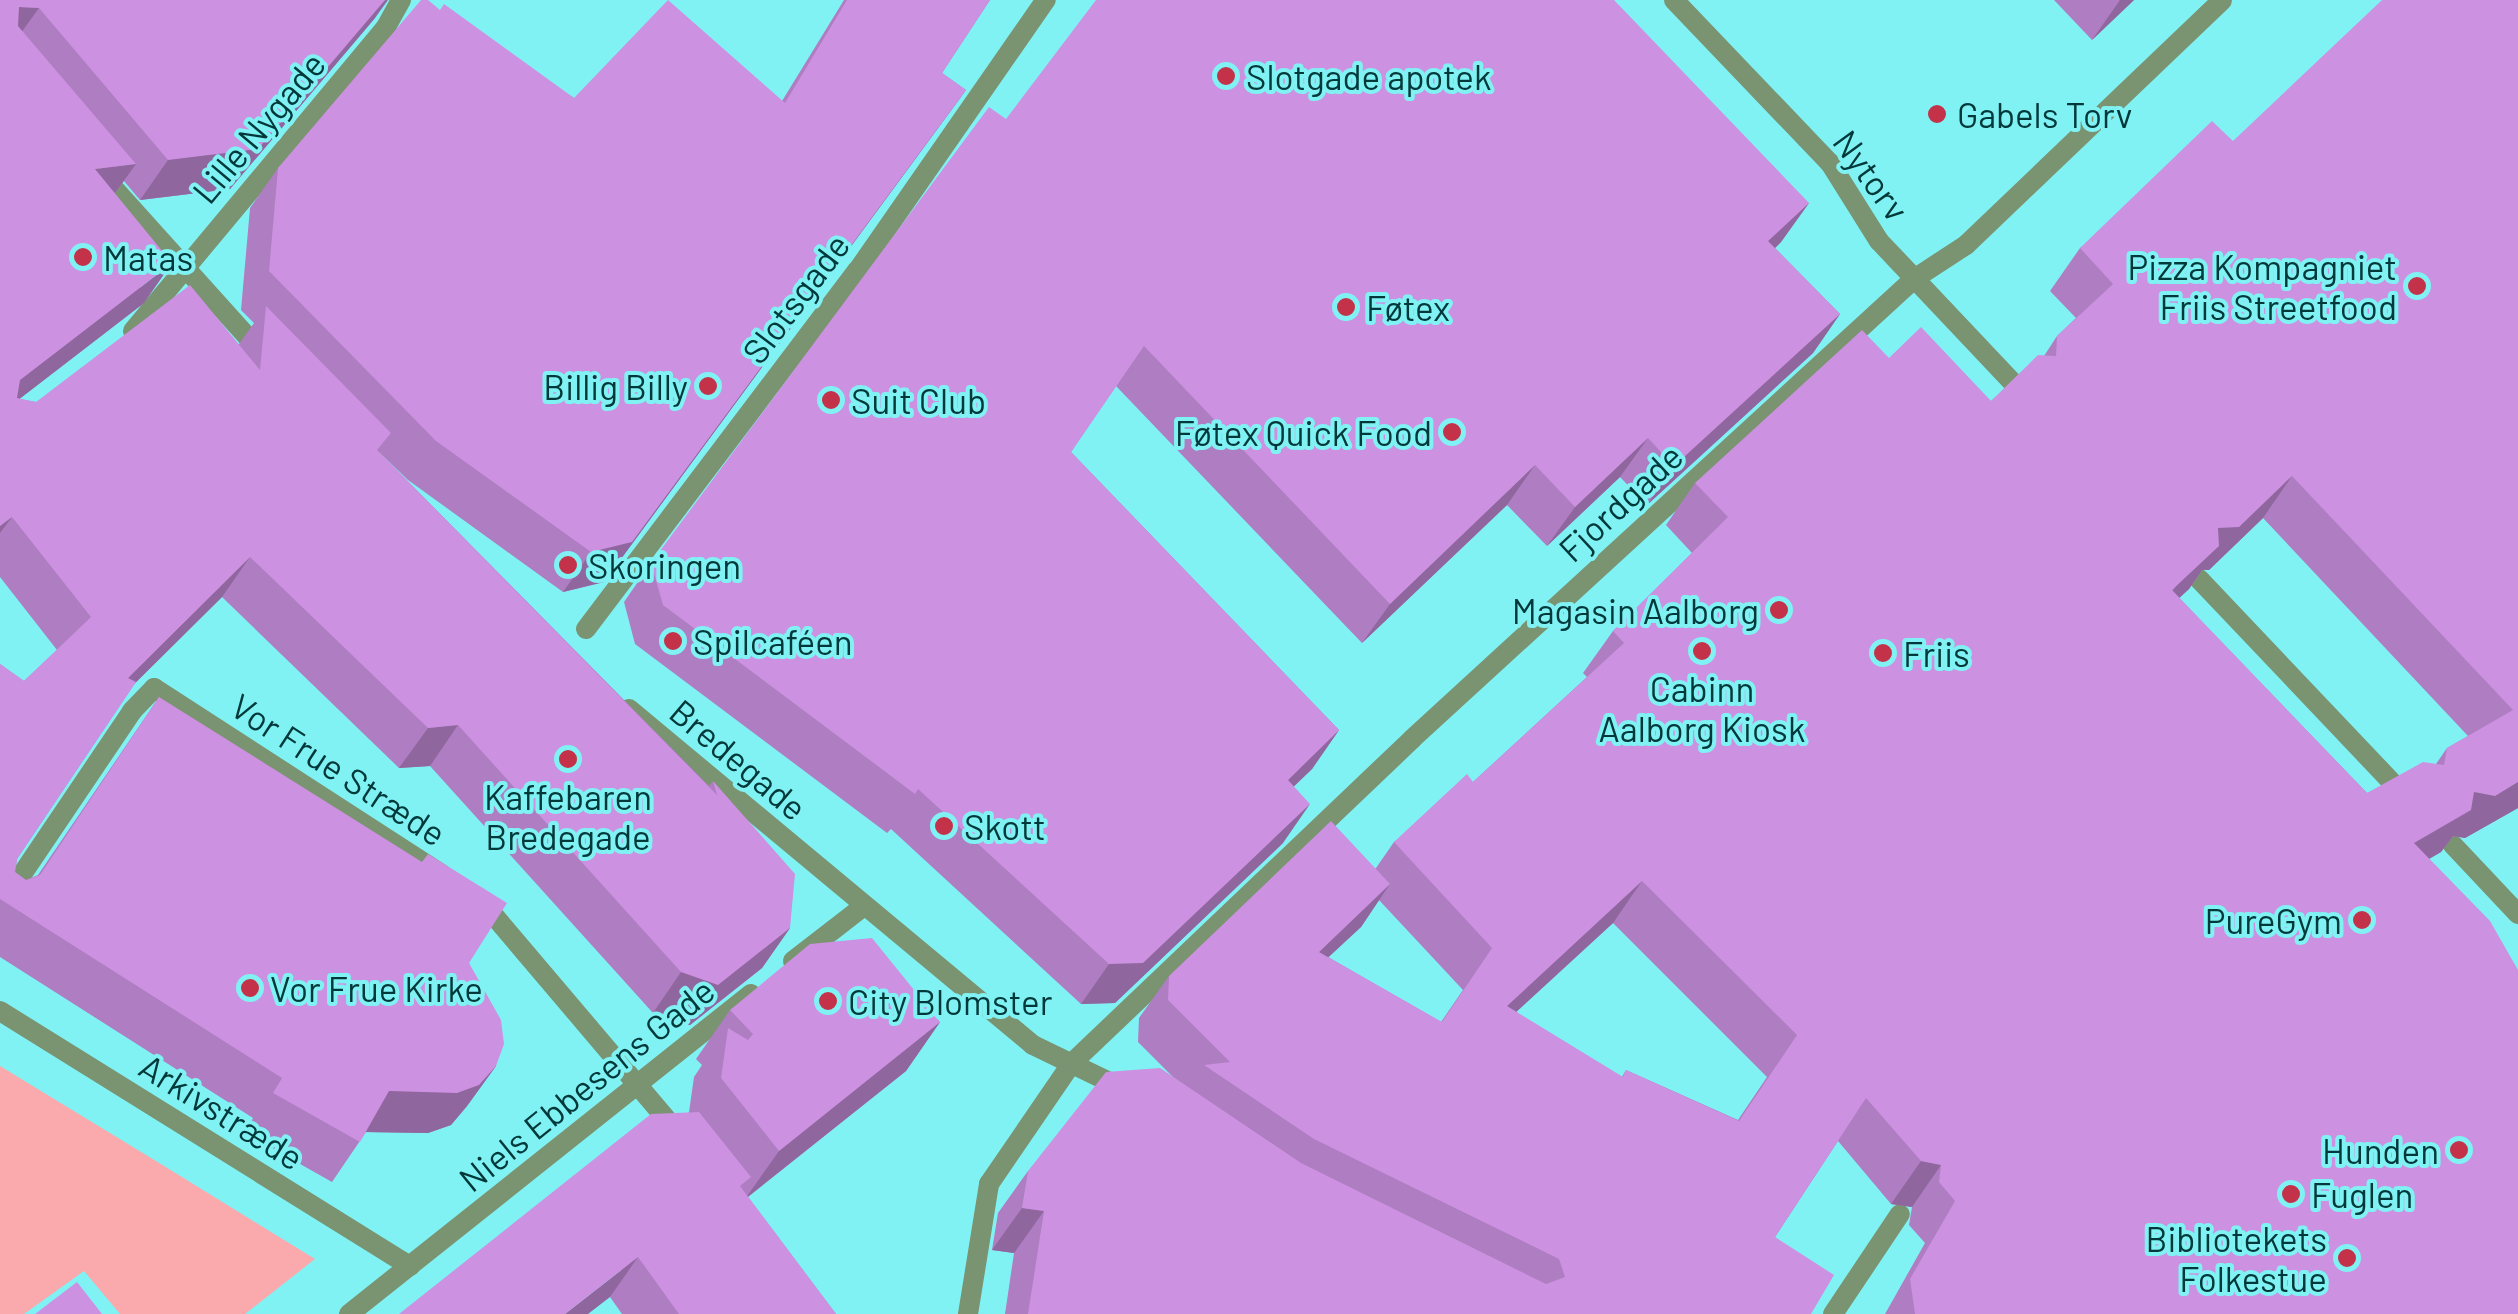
<!DOCTYPE html>
<html>
<head>
<meta charset="utf-8">
<style>
  body { margin:0 }
  #map { position:relative; width:2518px; height:1314px; overflow:hidden; background:#80f2f4; font-family:Barlow,sans-serif }
  div>[style] { position:absolute }
  [style*='--x'] { left:calc(var(--x)*1px); top:calc(var(--y)*1px); width:calc(var(--w)*1px); rotate:calc(var(--a)*1deg) }
  .green>* { inset:0; background:#faa9ac }
  .pedestrian>* { height:20px; margin:-10px; padding:0 10px; transform-origin:10px; border-radius:10px; background:#7a9371 }
  .minor>* { height:20px; margin:-10px; padding:0 10px; transform-origin:10px; border-radius:10px; background:#7a9371 }
  .wall>* { inset:0; background:#af7dc1 }
  .shaded-wall>* { inset:0; background:#8f669d }
  .building>* { inset:0; background:#cc91e0 }
  .dots>* { width:28px; height:28px; translate:-50% -50%; box-sizing:border-box; border:5px solid #80f2f4; border-radius:50% }
  span { translate:-50% -50%; white-space:nowrap; text-align:center; line-height:1.15; -webkit-text-stroke:8px #80f2f4; paint-order:stroke }
  .poi-label { font-size:35px; color:#013839 }
  .left { translate:0 -50%; text-align:left }
  .right { translate:-100% -50%; text-align:right }
  .street-label { font-size:35px; color:#013839 }
</style>
</head>
<body>
<div id="map">
  <div class="green">
    <i style="clip-path:polygon(0 1066px,169px 1169px,315px 1259px,245px 1314px,120px 1314px,84px 1271px,24px 1314px,0 1314px)"></i>
  </div>
  <div class="pedestrian">
    <i style="--x:99;--y:172;--w:246;--a:48"></i>
    <i style="--x:1914;--y:279;--w:62;--a:-33.2"></i>
    <i style="--x:1966;--y:245;--w:354;--a:-43.7"></i>
    <i style="--x:133;--y:331;--w:396;--a:-50.2"></i>
    <i style="--x:586;--y:629;--w:450;--a:-52.9"></i>
    <i style="--x:858;--y:270;--w:329;--a:-55.2"></i>
    <i style="--x:629;--y:709;--w:525;--a:39.75"></i>
    <i style="--x:1033;--y:1045;--w:101;--a:25.8"></i>
    <i style="--x:793;--y:961;--w:90;--a:-37.8"></i>
    <i style="--x:639;--y:1083;--w:143;--a:-38.5"></i>
    <i style="--x:968;--y:1314;--w:132;--a:-80.8"></i>
    <i style="--x:989;--y:1184;--w:147;--a:-55.6"></i>
    <i style="--x:1833;--y:1314;--w:120;--a:-56.2"></i>
  </div>
  <div class="minor">
    <i style="--x:1674;--y:0;--w:226;--a:46.3"></i>
    <i style="--x:1830;--y:163;--w:92;--a:57.9"></i>
    <i style="--x:1879;--y:241;--w:202;--a:46.6"></i>
    <i style="--x:386;--y:27;--w:31;--a:-61"></i>
    <i style="--x:2199;--y:579;--w:301;--a:46.5"></i>
    <i style="--x:2453;--y:845;--w:95;--a:46.7"></i>
    <i style="--x:479;--y:898;--w:311;--a:49.7"></i>
    <i style="--x:0;--y:907;--w:236;--a:-56"></i>
    <i style="--x:132;--y:711;--w:32;--a:-46"></i>
    <i style="--x:154;--y:688;--w:343;--a:32.9"></i>
    <i style="--x:0;--y:1011;--w:483;--a:31.9"></i>
    <i style="--x:1072;--y:1063;--w:470;--a:-43.6"></i>
    <i style="--x:1412;--y:739;--w:681;--a:-42.5"></i>
    <i style="--x:349;--y:1314;--w:371;--a:-38.5"></i>
  </div>
  <div class="wall">
    <i style="clip-path:polygon(0 0,375px 18px,230px 189px,140px 200px,124px 181px,115px 193px,144px 303px,19px 399px,36px 402px,239px 344px,254px 323px,241px 310px,250px 208px,278px 168px,440px 10px,574px 98px,782px 101px,844px 0,990px 0,942px 73px,966px 90px,604px 582px,563px 592px,408px 480px,378px 451px,709px 786px,713px 781px,790px 928px,762px 968px,690px 1025px,653px 1013px,430px 766px,399px 768px,222px 597px,135px 683px,17px 859px,15px 872px,26px 880px,38px 875px,159px 697px,469px 963px,496px 1066px,467px 1106px,451px 1125px,428px 1133px,366px 1132px,332px 1182px,245px 1133px,253px 1118px,0 957px,0 664px,24px 681px,57px 650px,0 577px)"></i>
    <i style="clip-path:polygon(2054px 0,2134px 0,2092px 40px)"></i>
    <i style="clip-path:polygon(evenodd,2518px 0,2518px 808px,2465px 838px,2453px 836px,2441px 852px,2429px 859px,2518px 1314px,1885px 1314px,1925px 1243px,1909px 1225px,1912px 1207px,1891px 1204px,1838px 1141px,1775px 1237px,1811px 1314px,1005px 1314px,1014px 1253px,992px 1250px,998px 1213px,1028px 1171px,1173px 1077px,1138px 1042px,1139px 1018px,1169px 976px,1376px 868px,1394px 842px,1473px 782px,1587px 677px,1583px 673px,1613px 631px,1692px 553px,1666px 525px,1695px 483px,1889px 358px,1991px 401px,2044px 356px,2057px 336px,2076px 318px,2050px 291px,2080px 248px,2233px 141px,2518px 0,2263px 518px,2468px 736px,2447px 748px,2436px 764px,2367px 793px,2179px 598px,2189px 589px,2202px 570px,2209px 570px,2263px 518px,2518px 0,1379px 900px,1463px 990px,1441px 1022px,1328px 957px,1361px 927px,1379px 900px,2518px 0,1613px 923px,1767px 1077px,1738px 1120px,1626px 1070px,1622px 1077px,1516px 1012px,1613px 923px)"></i>
    <i style="clip-path:polygon(1006px 119px,1809px 203px,1781px 242px,1775px 248px,1840px 314px,1813px 353px,1647px 505px,1620px 477px,1547px 546px,1507px 505px,1362px 643px,1116px 386px,1071px 452px,1339px 730px,1312px 769px,1294px 786px,1283px 843px,1115px 1003px,1081px 1004px,891px 829px,887px 833px,635px 644px,624px 602px,651px 563px)"></i>
    <i style="clip-path:polygon(730px 1010px,940px 1022px,906px 1071px,748px 1197px,836px 1314px,622px 1314px,610px 1297px,689px 1112px,694px 1077px,702px 1065px,696px 1059px)"></i>
  </div>
  <div class="shaded-wall">
    <i style="clip-path:polygon(385px 0,388px 0,375px 18px,230px 189px,140px 200px,168px 160px)"></i>
    <i style="clip-path:polygon(2120px 0,2134px 0,2092px 40px)"></i>
    <i style="clip-path:polygon(19px 7px,39px 8px,10px 48px)"></i>
    <i style="clip-path:polygon(966px 90px,604px 582px,563px 592px,591px 552px)"></i>
    <i style="clip-path:polygon(136px 164px,107px 204px,95px 169px)"></i>
    <i style="clip-path:polygon(1809px 203px,1781px 242px,1741px 281px,1768px 241px)"></i>
    <i style="clip-path:polygon(172px 263px,144px 303px,0 414px,20px 380px)"></i>
    <i style="clip-path:polygon(1840px 314px,1813px 353px,1647px 505px,1674px 466px)"></i>
    <i style="clip-path:polygon(1648px 438px,1620px 477px,1547px 546px,1575px 507px)"></i>
    <i style="clip-path:polygon(1535px 465px,1507px 505px,1362px 643px,1390px 604px)"></i>
    <i style="clip-path:polygon(2292px 476px,2263px 518px,2209px 570px,2202px 570px,2189px 589px,2143px 632px,2218px 528px)"></i>
    <i style="clip-path:polygon(12px 517px,0 533px,0 526px)"></i>
    <i style="clip-path:polygon(250px 557px,222px 597px,100px 718px,128px 678px)"></i>
    <i style="clip-path:polygon(458px 725px,430px 766px,399px 768px,428px 728px)"></i>
    <i style="clip-path:polygon(1339px 730px,1312px 769px,1260px 819px,1288px 780px)"></i>
    <i style="clip-path:polygon(2518px 782px,2518px 808px,2465px 838px,2453px 836px,2441px 852px,2384px 885px,2414px 843px,2474px 792px)"></i>
    <i style="clip-path:polygon(1310px 804px,1283px 843px,1115px 1003px,1081px 1004px,1109px 964px)"></i>
    <i style="clip-path:polygon(1642px 881px,1613px 923px,1477px 1048px,1507px 1006px)"></i>
    <i style="clip-path:polygon(1390px 884px,1361px 927px,1289px 994px,1319px 952px)"></i>
    <i style="clip-path:polygon(790px 928px,762px 968px,690px 1025px,653px 1013px,681px 972px)"></i>
    <i style="clip-path:polygon(940px 1022px,906px 1071px,745px 1199px,779px 1151px)"></i>
    <i style="clip-path:polygon(496px 1066px,467px 1106px,451px 1125px,428px 1133px,361px 1132px,389px 1091px)"></i>
    <i style="clip-path:polygon(1921px 1161px,1941px 1165px,1912px 1207px,1891px 1204px)"></i>
    <i style="clip-path:polygon(1022px 1208px,1044px 1211px,1014px 1253px,992px 1250px)"></i>
    <i style="clip-path:polygon(638px 1257px,610px 1297px,588px 1314px,565px 1314px)"></i>
  </div>
  <div class="building">
    <i style="clip-path:polygon(0 0,385px 0,258px 149px,168px 160px,39px 8px,19px 7px,18px 26px,136px 164px,95px 169px,172px 263px,20px 380px,17px 398px,36px 402px,190px 285px,260px 370px,266px 306px,391px 433px,377px 450px,717px 795px,713px 781px,795px 874px,790px 928px,718px 985px,681px 972px,458px 725px,428px 728px,250px 557px,128px 678px,136px 682px,17px 859px,15px 872px,26px 880px,40px 875px,159px 697px,422px 862px,428px 854px,507px 903px,469px 963px,501px 1020px,504px 1044px,496px 1066px,479px 1085px,457px 1093px,389px 1091px,360px 1142px,273px 1093px,282px 1078px,0 899px,0 664px,24px 681px,91px 617px,12px 517px,0 526px)"></i>
    <i style="clip-path:polygon(421px 0,428px 0,440px 10px,444px 4px,574px 98px,668px 0,785px 103px,847px 0,990px 0,942px 73px,966px 90px,632px 542px,591px 552px,436px 441px,269px 271px,278px 168px)"></i>
    <i style="clip-path:polygon(1096px 0,1614px 0,1809px 203px,1768px 241px,1840px 314px,1674px 466px,1648px 438px,1575px 507px,1535px 465px,1390px 604px,1144px 346px,1071px 452px,1339px 730px,1288px 780px,1310px 804px,1143px 963px,1109px 964px,918px 789px,915px 794px,663px 605px,651px 563px,989px 107px,1006px 119px)"></i>
    <i style="clip-path:polygon(evenodd,2382px 0,2518px 0,2518px 782px,2495px 796px,2474px 792px,2471px 810px,2414px 843px,2490px 921px,2518px 970px,2518px 1314px,1915px 1314px,1910px 1279px,1955px 1201px,1939px 1182px,1941px 1165px,1921px 1161px,1866px 1098px,1775px 1237px,1834px 1275px,1811px 1314px,1028px 1314px,1044px 1211px,1022px 1208px,1028px 1171px,1106px 1072px,1160px 1068px,1301px 1163px,1546px 1284px,1565px 1277px,1559px 1259px,1314px 1139px,1204px 1065px,1230px 1062px,1168px 1000px,1169px 976px,1331px 821px,1390px 884px,1319px 952px,1442px 1022px,1492px 948px,1394px 842px,1467px 774px,1473px 782px,1624px 643px,1613px 631px,1728px 517px,1695px 483px,1862px 330px,1889px 358px,1921px 327px,1991px 401px,2038px 355px,2056px 356px,2057px 336px,2113px 284px,2080px 248px,2212px 121px,2233px 141px,2382px 0,2292px 476px,2513px 710px,2447px 748px,2444px 765px,2423px 762px,2367px 793px,2172px 590px,2219px 546px,2218px 528px,2239px 527px,2292px 476px,2382px 0,1642px 881px,1797px 1035px,1739px 1121px,1626px 1070px,1623px 1077px,1507px 1006px,1642px 881px)"></i>
    <i style="clip-path:polygon(872px 938px,940px 1022px,779px 1151px,721px 1078px,728px 1028px,748px 1040px,753px 1034px,730px 1010px,810px 944px)"></i>
    <i style="clip-path:polygon(699px 1112px,751px 1177px,740px 1186px,836px 1314px,679px 1314px,638px 1257px,565px 1314px,399px 1314px,651px 1114px)"></i>
    <i style="clip-path:polygon(77px 1282px,102px 1314px,35px 1314px)"></i>
  </div>
  <div class="dots">
    <i style="left:1226px;top:76px;background:#c33249"></i>
    <i style="left:1937px;top:114px;background:#c33249"></i>
    <i style="left:83px;top:257px;background:#c33249"></i>
    <i style="left:2417px;top:286px;background:#c33249"></i>
    <i style="left:1346px;top:307px;background:#c33249"></i>
    <i style="left:708px;top:386px;background:#c33249"></i>
    <i style="left:831px;top:400px;background:#c33249"></i>
    <i style="left:1452px;top:432px;background:#c33249"></i>
    <i style="left:568px;top:565px;background:#c33249"></i>
    <i style="left:1779px;top:610px;background:#c33249"></i>
    <i style="left:673px;top:641px;background:#c33249"></i>
    <i style="left:1702px;top:651px;background:#c33249"></i>
    <i style="left:1883px;top:653px;background:#c33249"></i>
    <i style="left:568px;top:759px;background:#c33249"></i>
    <i style="left:944px;top:826px;background:#c33249"></i>
    <i style="left:2362px;top:920px;background:#c33249"></i>
    <i style="left:250px;top:988px;background:#c33249"></i>
    <i style="left:828px;top:1001px;background:#c33249"></i>
    <i style="left:2459px;top:1150px;background:#c33249"></i>
    <i style="left:2291px;top:1194px;background:#c33249"></i>
    <i style="left:2347px;top:1258px;background:#c33249"></i>
  </div>
  <div class="poi-label">
    <span class="left" style="left:1246px;top:76px">Slotgade apotek</span>
    <span class="left" style="left:1957px;top:114px">Gabels Torv</span>
    <span class="left" style="left:103px;top:257px">Matas</span>
    <span class="right" style="left:2397px;top:286px">Pizza Kompagniet<br>Friis Streetfood</span>
    <span class="left" style="left:1366px;top:307px">Føtex</span>
    <span class="right" style="left:688px;top:386px">Billig Billy</span>
    <span class="left" style="left:851px;top:400px">Suit Club</span>
    <span class="right" style="left:1432px;top:432px">Føtex Quick Food</span>
    <span class="left" style="left:588px;top:565px">Skoringen</span>
    <span class="right" style="left:1759px;top:610px">Magasin Aalborg</span>
    <span class="left" style="left:693px;top:641px">Spilcaféen</span>
    <span class="left" style="left:1903px;top:653px">Friis</span>
    <span style="left:1702px;top:708px">Cabinn<br>Aalborg Kiosk</span>
    <span style="left:568px;top:816px">Kaffebaren<br>Bredegade</span>
    <span class="left" style="left:964px;top:826px">Skott</span>
    <span class="right" style="left:2342px;top:920px">PureGym</span>
    <span class="left" style="left:270px;top:988px">Vor Frue Kirke</span>
    <span class="left" style="left:848px;top:1001px">City Blomster</span>
    <span class="right" style="left:2439px;top:1150px">Hunden</span>
    <span class="left" style="left:2311px;top:1194px">Fuglen</span>
    <span class="right" style="left:2327px;top:1258px">Bibliotekets<br>Folkestue</span>
  </div>
  <div class="street-label">
    <span style="left:258px;top:127px;rotate:-50deg">Lille Nygade</span>
    <span style="left:1872px;top:175px;rotate:54deg">Nytorv</span>
    <span style="left:795px;top:298px;rotate:-53deg">Slotsgade</span>
    <span style="left:1620px;top:502px;rotate:-43deg">Fjordgade</span>
    <span style="left:739px;top:759px;rotate:40deg">Bredegade</span>
    <span style="left:339px;top:769px;rotate:33deg">Vor Frue Stræde</span>
    <span style="left:586px;top:1084px;rotate:-39deg">Niels Ebbesens Gade</span>
    <span style="left:222px;top:1111px;rotate:32deg">Arkivstræde</span>
  </div>
</div>
</body>
</html>
